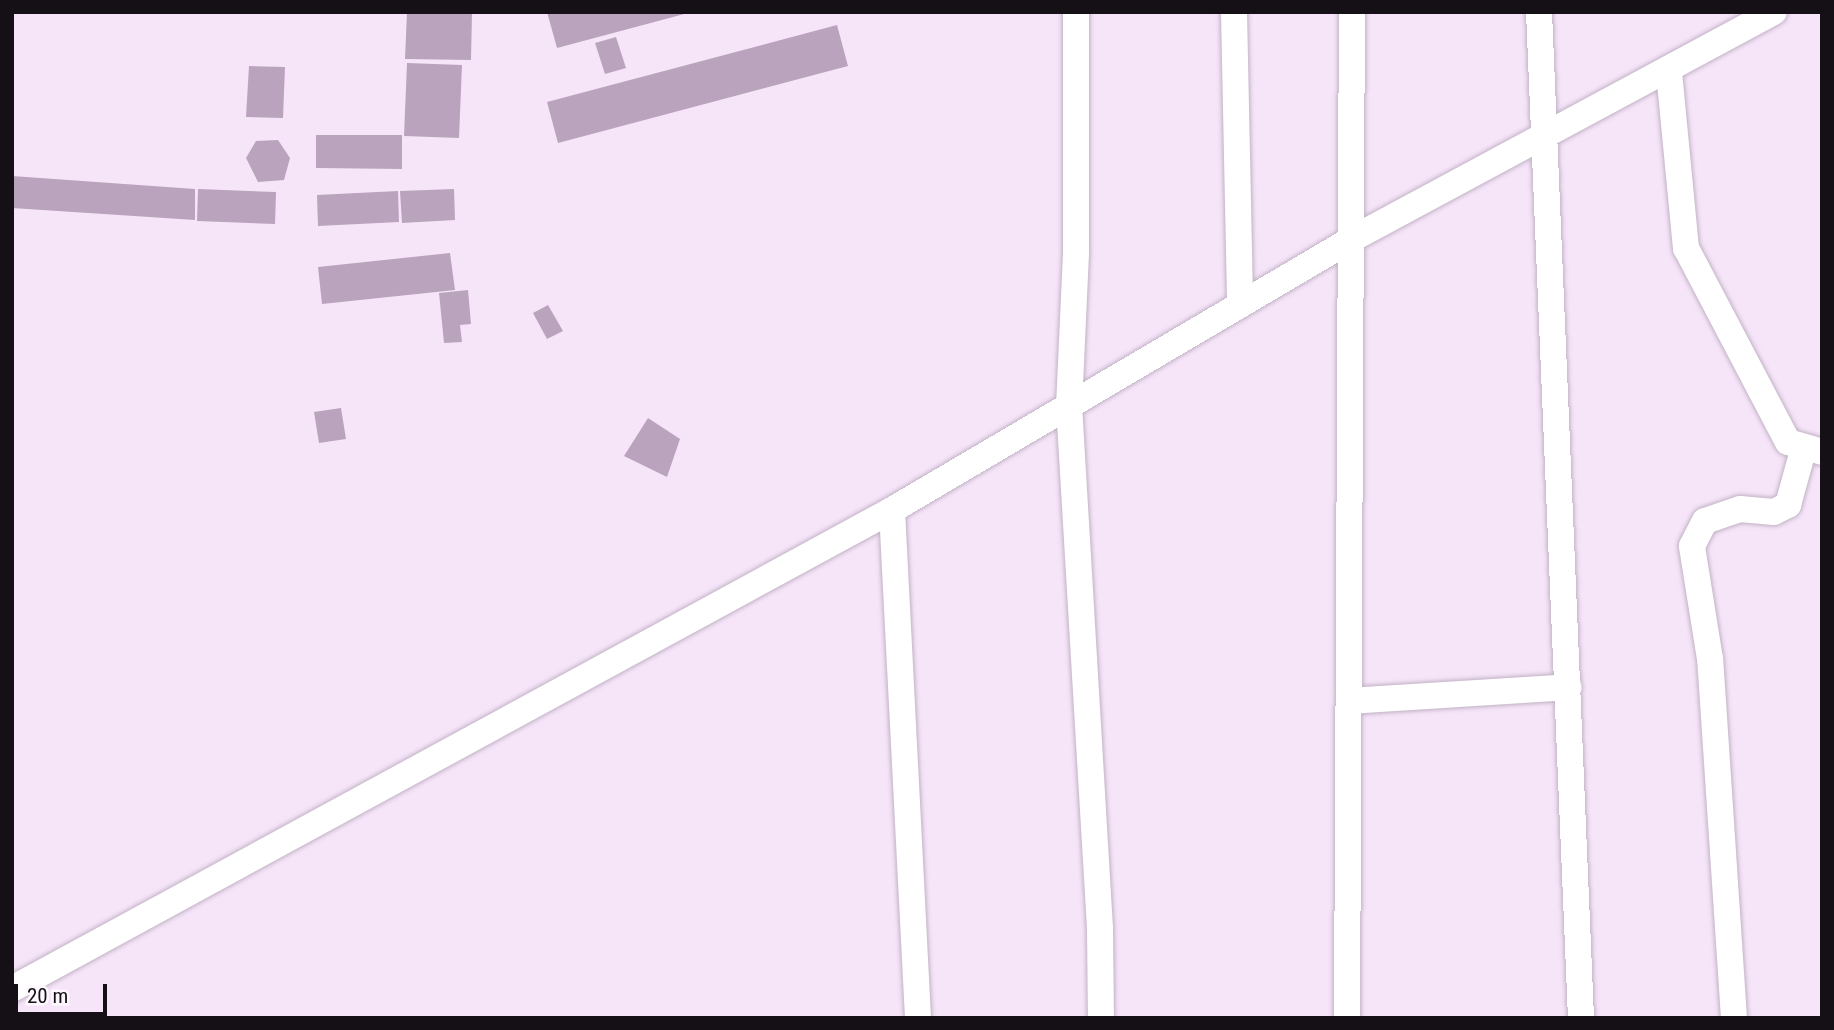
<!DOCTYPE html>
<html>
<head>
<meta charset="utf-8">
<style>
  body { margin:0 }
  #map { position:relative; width:1834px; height:1030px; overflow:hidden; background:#f6e5f9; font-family:"Roboto Condensed",sans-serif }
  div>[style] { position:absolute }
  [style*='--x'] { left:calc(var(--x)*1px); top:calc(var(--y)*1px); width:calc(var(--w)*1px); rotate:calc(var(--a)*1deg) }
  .building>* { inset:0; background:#baa3bd }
  .roads { filter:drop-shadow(0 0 2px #c2b2c5) drop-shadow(0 0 2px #c2b2c5) }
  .minor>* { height:26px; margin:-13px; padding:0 13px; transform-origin:13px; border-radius:13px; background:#fff }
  span { translate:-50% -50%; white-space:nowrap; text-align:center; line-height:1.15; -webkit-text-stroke:6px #fdf7fe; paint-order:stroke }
  .frame { position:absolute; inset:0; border:14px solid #150f16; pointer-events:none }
  .scale { position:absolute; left:14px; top:984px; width:93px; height:32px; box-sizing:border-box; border:4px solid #150f16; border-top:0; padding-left:9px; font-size:21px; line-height:24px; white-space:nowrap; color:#150f16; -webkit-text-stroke:5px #fdf7fe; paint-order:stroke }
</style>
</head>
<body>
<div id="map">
  <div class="building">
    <i style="clip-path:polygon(407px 12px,472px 12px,471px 60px,405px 59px)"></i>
    <i style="clip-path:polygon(547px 12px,687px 12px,688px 13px,557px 48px)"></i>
    <i style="clip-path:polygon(837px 25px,848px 66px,558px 143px,547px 102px)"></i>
    <i style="clip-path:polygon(616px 37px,626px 68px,605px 74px,595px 43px)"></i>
    <i style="clip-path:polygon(407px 63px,462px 65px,459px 138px,404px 136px)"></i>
    <i style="clip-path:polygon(249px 66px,285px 67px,283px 118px,246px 117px)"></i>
    <i style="clip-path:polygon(316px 135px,402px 135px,402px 169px,316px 168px)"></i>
    <i style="clip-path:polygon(278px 140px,290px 158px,284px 180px,258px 182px,246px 158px,256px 141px)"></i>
    <i style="clip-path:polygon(12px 176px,195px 189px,195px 220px,12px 208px)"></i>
    <i style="clip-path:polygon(198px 189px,276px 192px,275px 224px,197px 221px)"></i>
    <i style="clip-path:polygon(454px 189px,455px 220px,402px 223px,400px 191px)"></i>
    <i style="clip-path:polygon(398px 191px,399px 222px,318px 226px,317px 195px)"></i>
    <i style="clip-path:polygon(450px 253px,455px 290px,322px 304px,318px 267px)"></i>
    <i style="clip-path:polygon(468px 290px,471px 324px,460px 325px,462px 342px,444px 343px,439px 293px)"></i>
    <i style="clip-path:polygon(548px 305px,563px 331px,547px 339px,533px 313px)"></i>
    <i style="clip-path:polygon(341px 408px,346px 439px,319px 443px,314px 412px)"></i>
    <i style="clip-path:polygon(648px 418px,680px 439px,667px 477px,624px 456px)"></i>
  </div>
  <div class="roads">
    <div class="minor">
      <i style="--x:1076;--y:12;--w:241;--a:90"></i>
      <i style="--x:1076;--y:253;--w:152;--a:92.6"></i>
      <i style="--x:1069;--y:405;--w:524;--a:86.61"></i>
      <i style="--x:1100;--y:928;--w:90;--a:89.4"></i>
      <i style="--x:1234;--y:12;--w:293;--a:88.8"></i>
      <i style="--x:1539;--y:12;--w:1007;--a:87.61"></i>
      <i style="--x:1669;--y:72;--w:177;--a:84.5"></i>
      <i style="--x:1686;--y:248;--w:219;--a:62.3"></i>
      <i style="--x:1788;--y:442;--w:35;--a:16"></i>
      <i style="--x:892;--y:510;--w:509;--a:87.07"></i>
      <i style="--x:1349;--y:701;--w:220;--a:-3.6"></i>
      <i style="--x:12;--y:989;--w:1002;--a:-28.56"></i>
      <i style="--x:892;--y:510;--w:534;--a:-30.5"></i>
      <i style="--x:1352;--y:239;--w:479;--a:-28.3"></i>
      <i style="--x:1347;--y:1018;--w:1006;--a:-89.72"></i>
      <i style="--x:1734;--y:1018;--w:360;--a:-93.8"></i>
      <i style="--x:1710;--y:659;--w:114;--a:-99.1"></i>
      <i style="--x:1692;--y:546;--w:28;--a:-63"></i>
      <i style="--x:1705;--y:521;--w:37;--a:-19"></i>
      <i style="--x:1740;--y:509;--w:34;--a:5"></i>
      <i style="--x:1774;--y:512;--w:16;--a:-27"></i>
      <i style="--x:1788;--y:505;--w:60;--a:-74.6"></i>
    </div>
  </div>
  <div class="frame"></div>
  <div class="scale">20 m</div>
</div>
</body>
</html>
